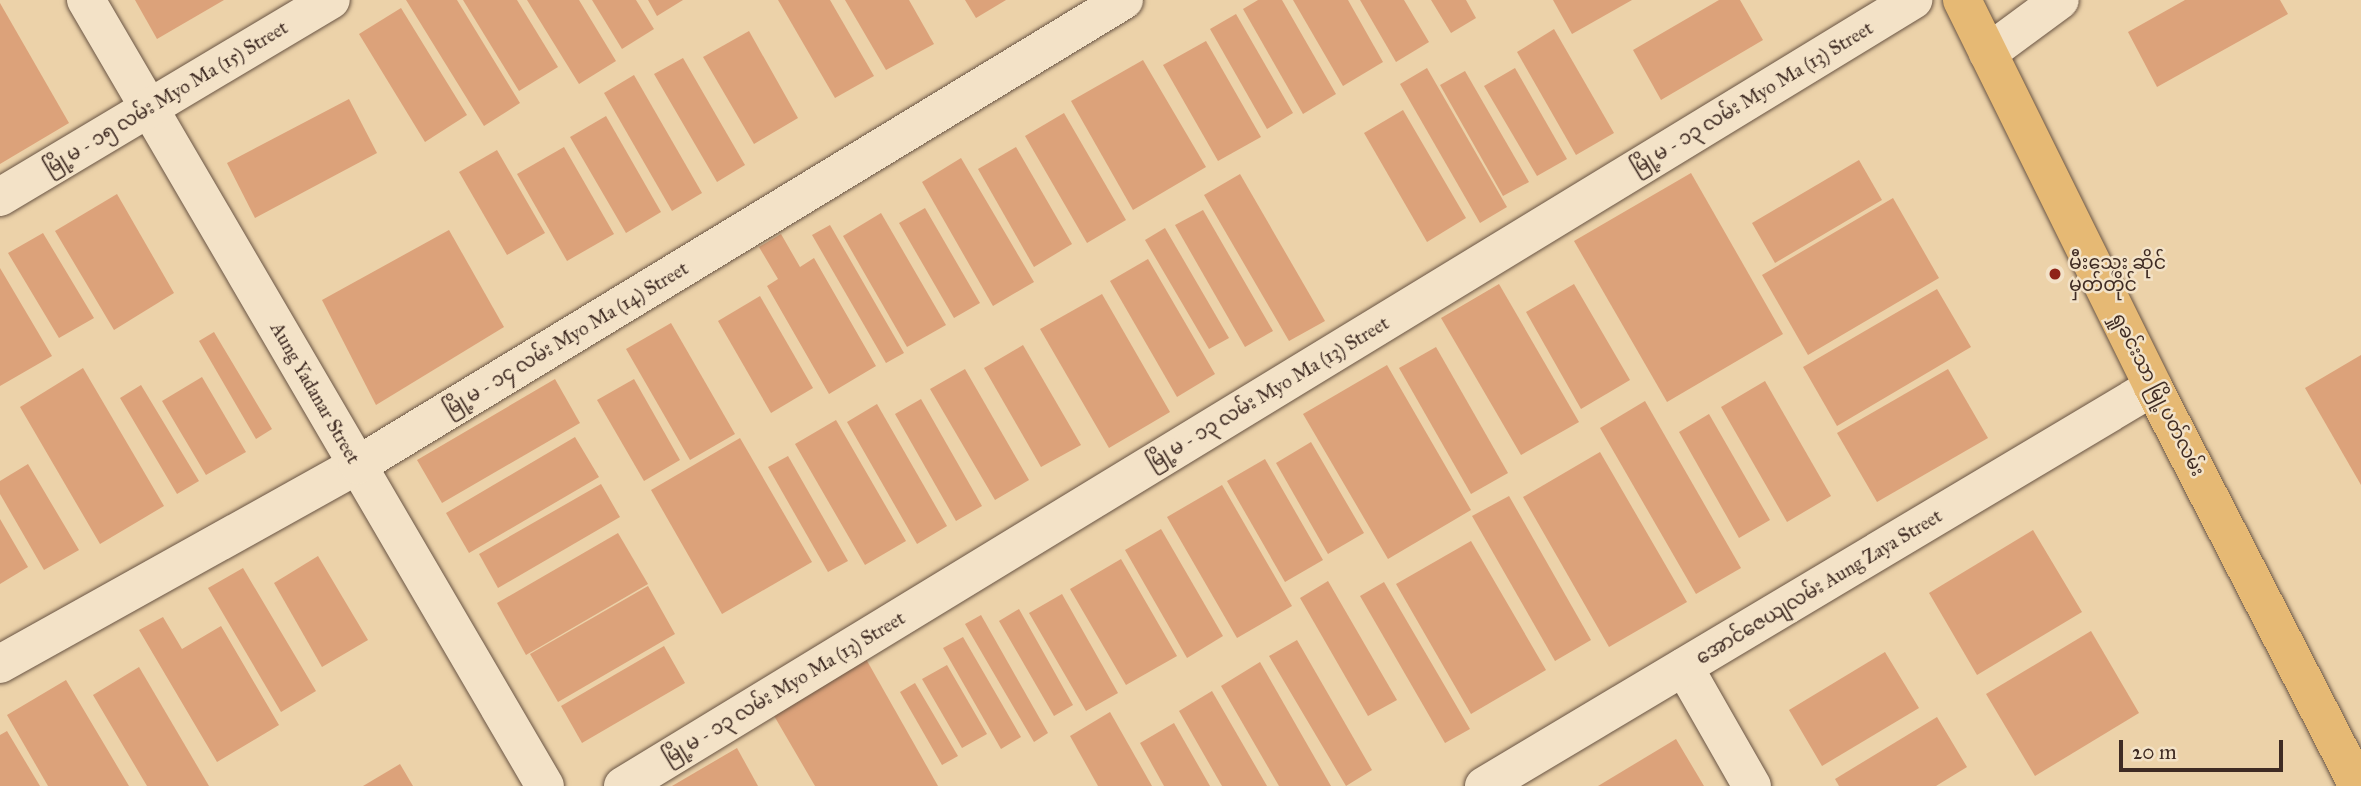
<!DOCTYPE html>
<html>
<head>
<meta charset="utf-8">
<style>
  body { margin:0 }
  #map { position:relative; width:2361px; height:786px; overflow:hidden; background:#ecd2a9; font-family:"IM FELL Great Primer","Noto Sans Myanmar",serif }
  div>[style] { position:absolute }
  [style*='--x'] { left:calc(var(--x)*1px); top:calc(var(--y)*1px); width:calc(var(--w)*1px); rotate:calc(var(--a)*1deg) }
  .building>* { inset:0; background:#dca27a }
  .roads { filter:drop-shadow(0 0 2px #6a5544) drop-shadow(0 0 2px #6a5544) }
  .minor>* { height:38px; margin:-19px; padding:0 19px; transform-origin:19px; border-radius:19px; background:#f3e2c7 }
  .major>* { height:38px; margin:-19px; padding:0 19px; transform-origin:19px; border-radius:19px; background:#e6b974 }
  .dots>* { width:19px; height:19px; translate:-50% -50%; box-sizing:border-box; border:4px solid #f3e2c7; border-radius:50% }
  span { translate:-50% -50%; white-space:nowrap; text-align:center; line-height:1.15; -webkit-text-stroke:5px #f3e2c7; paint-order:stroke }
  .street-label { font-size:19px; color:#3f2b23 }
  .poi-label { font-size:19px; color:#3f2b23 }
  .left { translate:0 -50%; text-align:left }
  .scale { position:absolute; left:2119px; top:740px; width:164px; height:32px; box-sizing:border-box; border:4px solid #3f2b23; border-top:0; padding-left:9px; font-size:21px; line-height:24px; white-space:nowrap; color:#3f2b23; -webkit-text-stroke:5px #f3e2c7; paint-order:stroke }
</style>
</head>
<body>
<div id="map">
  <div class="building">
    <i style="clip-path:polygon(135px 0,224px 0,157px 39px)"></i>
    <i style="clip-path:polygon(406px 0,457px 0,520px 103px,484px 126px)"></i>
    <i style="clip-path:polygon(463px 0,517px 0,558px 67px,519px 91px)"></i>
    <i style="clip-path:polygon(527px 0,579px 0,616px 61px,579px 84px)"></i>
    <i style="clip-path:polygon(592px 0,636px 0,654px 29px,622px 49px)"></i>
    <i style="clip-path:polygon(648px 0,683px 0,657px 16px)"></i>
    <i style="clip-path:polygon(778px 0,830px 0,874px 76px,835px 98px)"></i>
    <i style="clip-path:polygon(845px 0,909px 0,934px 44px,886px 70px)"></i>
    <i style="clip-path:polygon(965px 0,1006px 0,976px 18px)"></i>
    <i style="clip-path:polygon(1258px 0,1282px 0,1336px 94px,1303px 114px,1243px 9px)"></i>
    <i style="clip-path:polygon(1293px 0,1348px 0,1383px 62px,1343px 86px)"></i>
    <i style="clip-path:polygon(1360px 0,1404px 0,1429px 42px,1396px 62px)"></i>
    <i style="clip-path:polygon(1431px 0,1466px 0,1476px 18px,1451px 33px)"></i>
    <i style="clip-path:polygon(1553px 0,1632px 0,1572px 34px)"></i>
    <i style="clip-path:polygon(1719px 0,1740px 0,1763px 40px,1661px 100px,1633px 50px)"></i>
    <i style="clip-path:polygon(2185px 0,2280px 0,2288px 14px,2157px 87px,2128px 32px)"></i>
    <i style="clip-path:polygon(0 3px,69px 123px,0 164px)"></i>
    <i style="clip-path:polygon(401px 8px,467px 115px,425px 142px,359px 34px)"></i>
    <i style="clip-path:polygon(1236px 14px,1293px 113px,1267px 129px,1210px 29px)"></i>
    <i style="clip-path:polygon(1554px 29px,1614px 133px,1576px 155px,1517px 52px)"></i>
    <i style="clip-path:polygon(749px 31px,798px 118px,754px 144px,703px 57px)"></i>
    <i style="clip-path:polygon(1206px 41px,1261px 137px,1218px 161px,1163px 65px)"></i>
    <i style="clip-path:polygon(683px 58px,745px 165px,717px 182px,654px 74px)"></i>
    <i style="clip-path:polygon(1143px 60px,1206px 167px,1133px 210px,1071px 101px)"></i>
    <i style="clip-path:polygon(1427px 68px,1507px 207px,1480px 223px,1400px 84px)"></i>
    <i style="clip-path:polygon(1515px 68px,1567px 159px,1537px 176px,1484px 86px)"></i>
    <i style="clip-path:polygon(1465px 71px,1529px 182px,1503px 196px,1440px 85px)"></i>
    <i style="clip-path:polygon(634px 75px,702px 193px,672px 211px,604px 93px)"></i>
    <i style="clip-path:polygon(349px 99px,377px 153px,255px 218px,227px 163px)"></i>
    <i style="clip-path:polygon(1403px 110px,1466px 218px,1427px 242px,1364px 133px)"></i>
    <i style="clip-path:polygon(1064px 113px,1126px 220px,1087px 243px,1025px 136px)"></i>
    <i style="clip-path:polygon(606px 116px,661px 212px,626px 233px,570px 137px)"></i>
    <i style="clip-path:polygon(564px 147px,614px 234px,567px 261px,517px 174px)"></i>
    <i style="clip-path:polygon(1016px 147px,1072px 244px,1034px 267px,978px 169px)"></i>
    <i style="clip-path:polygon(497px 150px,545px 233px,507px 255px,459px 172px)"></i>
    <i style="clip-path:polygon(961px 158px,1034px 282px,993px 306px,922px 182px)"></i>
    <i style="clip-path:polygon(1859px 160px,1882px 200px,1775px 263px,1752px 223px)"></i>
    <i style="clip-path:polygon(1691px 173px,1783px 334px,1667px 402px,1574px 241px)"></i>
    <i style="clip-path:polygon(1240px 174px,1325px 321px,1289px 341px,1204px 195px)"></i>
    <i style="clip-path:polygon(117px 194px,174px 293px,114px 330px,55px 231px)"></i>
    <i style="clip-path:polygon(1893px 198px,1939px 278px,1808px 355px,1762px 275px)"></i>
    <i style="clip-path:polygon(925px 208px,980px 303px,954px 318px,899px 223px)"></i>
    <i style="clip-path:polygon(1203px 210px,1273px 331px,1245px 347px,1175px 225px)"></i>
    <i style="clip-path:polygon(881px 213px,946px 325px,907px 347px,843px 236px)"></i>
    <i style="clip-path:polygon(830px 225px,904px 353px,886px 363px,812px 235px)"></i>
    <i style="clip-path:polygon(1165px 228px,1229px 338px,1209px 349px,1145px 240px)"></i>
    <i style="clip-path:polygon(449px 230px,504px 327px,376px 405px,322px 300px)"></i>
    <i style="clip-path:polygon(43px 233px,94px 318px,59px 338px,8px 253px)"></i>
    <i style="clip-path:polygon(781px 234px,800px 267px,814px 258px,876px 366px,829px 394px,767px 286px,778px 279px,759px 247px)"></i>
    <i style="clip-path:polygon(1148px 259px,1215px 374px,1177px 397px,1110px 281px)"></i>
    <i style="clip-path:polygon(0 268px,52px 356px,0 386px)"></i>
    <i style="clip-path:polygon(1499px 284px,1579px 422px,1521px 455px,1441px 318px)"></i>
    <i style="clip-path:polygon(1574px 284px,1630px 380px,1581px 409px,1526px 312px)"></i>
    <i style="clip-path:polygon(1937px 289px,1971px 347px,1837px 426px,1803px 367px)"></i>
    <i style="clip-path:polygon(1102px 294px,1170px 412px,1109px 448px,1040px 329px)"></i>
    <i style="clip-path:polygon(760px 296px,813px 388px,771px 413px,718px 321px)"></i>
    <i style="clip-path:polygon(671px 323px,735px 434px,690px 460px,626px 349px)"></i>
    <i style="clip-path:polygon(214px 332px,272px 429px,256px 439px,199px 341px)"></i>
    <i style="clip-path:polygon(1023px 345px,1081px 445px,1041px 467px,984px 368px)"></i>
    <i style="clip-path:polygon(1436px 347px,1508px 473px,1471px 494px,1399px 368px)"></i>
    <i style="clip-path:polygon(2361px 355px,2361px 485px,2305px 388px)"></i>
    <i style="clip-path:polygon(1387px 365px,1471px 510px,1388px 559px,1303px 414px)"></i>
    <i style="clip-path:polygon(83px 368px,164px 506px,100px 544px,20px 407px)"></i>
    <i style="clip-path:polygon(965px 369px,1029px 480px,995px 500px,930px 389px)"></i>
    <i style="clip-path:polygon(1948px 369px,1988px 438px,1877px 502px,1837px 433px)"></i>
    <i style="clip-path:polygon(202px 377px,246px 452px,206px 475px,162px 401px)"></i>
    <i style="clip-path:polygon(555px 379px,580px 423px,442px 503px,417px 460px)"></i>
    <i style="clip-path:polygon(634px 379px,680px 460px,644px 481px,597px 400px)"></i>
    <i style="clip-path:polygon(1765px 381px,1831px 496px,1787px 522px,1721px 407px)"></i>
    <i style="clip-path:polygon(141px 385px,199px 481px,177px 494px,120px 398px)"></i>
    <i style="clip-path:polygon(921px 399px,982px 506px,956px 521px,895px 414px)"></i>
    <i style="clip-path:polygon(1645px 401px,1741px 568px,1696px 594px,1600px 428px)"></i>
    <i style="clip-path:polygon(877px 404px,947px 526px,917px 544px,847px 422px)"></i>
    <i style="clip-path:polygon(1709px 414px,1770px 520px,1739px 538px,1679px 432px)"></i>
    <i style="clip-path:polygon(836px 420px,906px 541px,865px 565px,795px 444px)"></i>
    <i style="clip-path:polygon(575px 437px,599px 477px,469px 553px,446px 513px)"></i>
    <i style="clip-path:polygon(740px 438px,812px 562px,722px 614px,651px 490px)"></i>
    <i style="clip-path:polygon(1311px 442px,1364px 533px,1328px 554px,1276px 463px)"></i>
    <i style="clip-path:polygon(1600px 452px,1687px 602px,1609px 647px,1523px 497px)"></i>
    <i style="clip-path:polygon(788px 456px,848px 561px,828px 572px,768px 467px)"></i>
    <i style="clip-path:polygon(1265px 459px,1323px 560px,1285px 582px,1227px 481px)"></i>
    <i style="clip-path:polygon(28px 464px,79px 550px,44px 570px,0 494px,0 481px)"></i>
    <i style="clip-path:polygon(601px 484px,620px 517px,498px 588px,479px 554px)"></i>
    <i style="clip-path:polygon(1222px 485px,1292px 606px,1237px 638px,1167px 517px)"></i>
    <i style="clip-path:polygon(1509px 496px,1591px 640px,1555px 661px,1472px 516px)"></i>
    <i style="clip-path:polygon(0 519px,28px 567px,0 584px)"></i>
    <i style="clip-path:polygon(1161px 529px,1223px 636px,1187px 658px,1125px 550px)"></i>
    <i style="clip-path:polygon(2033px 530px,2082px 612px,1977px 675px,1929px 593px)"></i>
    <i style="clip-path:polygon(618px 533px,648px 584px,526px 655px,497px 603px)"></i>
    <i style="clip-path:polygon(1471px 541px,1546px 670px,1471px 714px,1396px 584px)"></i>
    <i style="clip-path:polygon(318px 556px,368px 640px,322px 667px,274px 583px)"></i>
    <i style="clip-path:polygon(1121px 559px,1177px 656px,1126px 685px,1070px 589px)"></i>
    <i style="clip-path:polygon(243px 568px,316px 691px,281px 712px,208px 588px)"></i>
    <i style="clip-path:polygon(1328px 581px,1397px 700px,1368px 716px,1300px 598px)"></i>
    <i style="clip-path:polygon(1384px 582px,1470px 729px,1445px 743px,1360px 596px)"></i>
    <i style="clip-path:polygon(648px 586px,675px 634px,558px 702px,530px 654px)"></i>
    <i style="clip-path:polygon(1062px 594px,1118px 693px,1086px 711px,1029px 613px)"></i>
    <i style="clip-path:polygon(1019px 609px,1073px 705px,1054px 716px,999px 621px)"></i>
    <i style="clip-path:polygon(981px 615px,1048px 733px,1034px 742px,965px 624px)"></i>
    <i style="clip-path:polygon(163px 617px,182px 649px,221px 626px,279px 725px,217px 762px,139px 630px)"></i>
    <i style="clip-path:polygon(2091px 631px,2139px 713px,2035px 776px,1986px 694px)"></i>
    <i style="clip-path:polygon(963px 637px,1021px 737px,1001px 749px,943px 648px)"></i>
    <i style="clip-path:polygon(1297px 640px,1372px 770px,1346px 786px,1269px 656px)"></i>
    <i style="clip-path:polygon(664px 646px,685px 683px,582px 743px,561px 706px)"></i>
    <i style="clip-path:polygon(1885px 652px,1919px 708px,1822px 766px,1789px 710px)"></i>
    <i style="clip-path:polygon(866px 659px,938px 786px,815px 786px,773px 714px)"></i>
    <i style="clip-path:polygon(1260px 662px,1331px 786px,1279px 786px,1221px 686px)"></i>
    <i style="clip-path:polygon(947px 665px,987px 734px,962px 748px,922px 679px)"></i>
    <i style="clip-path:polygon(139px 667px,209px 786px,147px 786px,93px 695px)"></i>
    <i style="clip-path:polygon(66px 680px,129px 786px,48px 786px,7px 715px)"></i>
    <i style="clip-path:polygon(915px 683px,958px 756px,942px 765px,900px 692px)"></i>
    <i style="clip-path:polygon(1212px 691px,1267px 786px,1222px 786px,1179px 711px)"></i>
    <i style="clip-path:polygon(1110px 712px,1152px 786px,1098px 786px,1070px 736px)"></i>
    <i style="clip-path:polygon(1937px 717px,1967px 767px,1936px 786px,1839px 786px,1835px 779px)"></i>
    <i style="clip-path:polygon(1174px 723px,1210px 786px,1164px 786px,1140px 743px)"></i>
    <i style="clip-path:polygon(7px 731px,40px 786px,0 786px,0 735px)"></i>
    <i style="clip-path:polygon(1676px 739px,1704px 786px,1598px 786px)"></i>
    <i style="clip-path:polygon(737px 748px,758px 786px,672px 786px)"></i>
    <i style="clip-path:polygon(400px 764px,413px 786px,363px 786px)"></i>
  </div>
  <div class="roads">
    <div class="minor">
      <i style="--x:86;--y:0;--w:910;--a:59.72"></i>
      <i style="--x:1988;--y:53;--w:89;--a:-36.4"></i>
      <i style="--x:0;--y:197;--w:385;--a:-30.8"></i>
      <i style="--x:0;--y:664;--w:410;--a:-29.1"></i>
      <i style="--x:358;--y:465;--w:896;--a:-31.26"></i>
      <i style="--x:1684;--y:667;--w:137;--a:60.3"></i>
      <i style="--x:623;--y:786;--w:1511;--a:-31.35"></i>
      <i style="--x:1484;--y:786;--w:779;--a:-30.81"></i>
    </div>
    <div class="major">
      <i style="--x:1962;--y:0;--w:432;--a:63.7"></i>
      <i style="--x:2153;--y:387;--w:449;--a:62.8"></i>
    </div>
  </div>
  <div class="dots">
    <i style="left:2055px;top:274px;background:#8f2418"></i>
  </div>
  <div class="street-label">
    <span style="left:166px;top:98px;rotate:-31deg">မြို့မ - ၁၅ လမ်း Myo Ma (15) Street</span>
    <span style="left:1752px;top:98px;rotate:-31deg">မြို့မ - ၁၃ လမ်း Myo Ma (13) Street</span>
    <span style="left:566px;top:339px;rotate:-31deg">မြို့မ - ၁၄ လမ်း Myo Ma (14) Street</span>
    <span style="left:315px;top:393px;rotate:60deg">Aung Yadanar Street</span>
    <span style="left:1268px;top:393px;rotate:-31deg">မြို့မ - ၁၃ လမ်း Myo Ma (13) Street</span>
    <span style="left:2158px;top:394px;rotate:63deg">ရှုခင်းသာ မြို့ပတ်လမ်း</span>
    <span style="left:1819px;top:587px;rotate:-31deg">အောင်ဇေယျလမ်း Aung Zaya Street</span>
    <span style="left:784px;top:688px;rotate:-31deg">မြို့မ - ၁၃ လမ်း Myo Ma (13) Street</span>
  </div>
  <div class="poi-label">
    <span class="left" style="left:2069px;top:274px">မီးသွေး ဆိုင်<br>မှတ်တိုင်</span>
  </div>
  <div class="scale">20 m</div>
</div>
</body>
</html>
